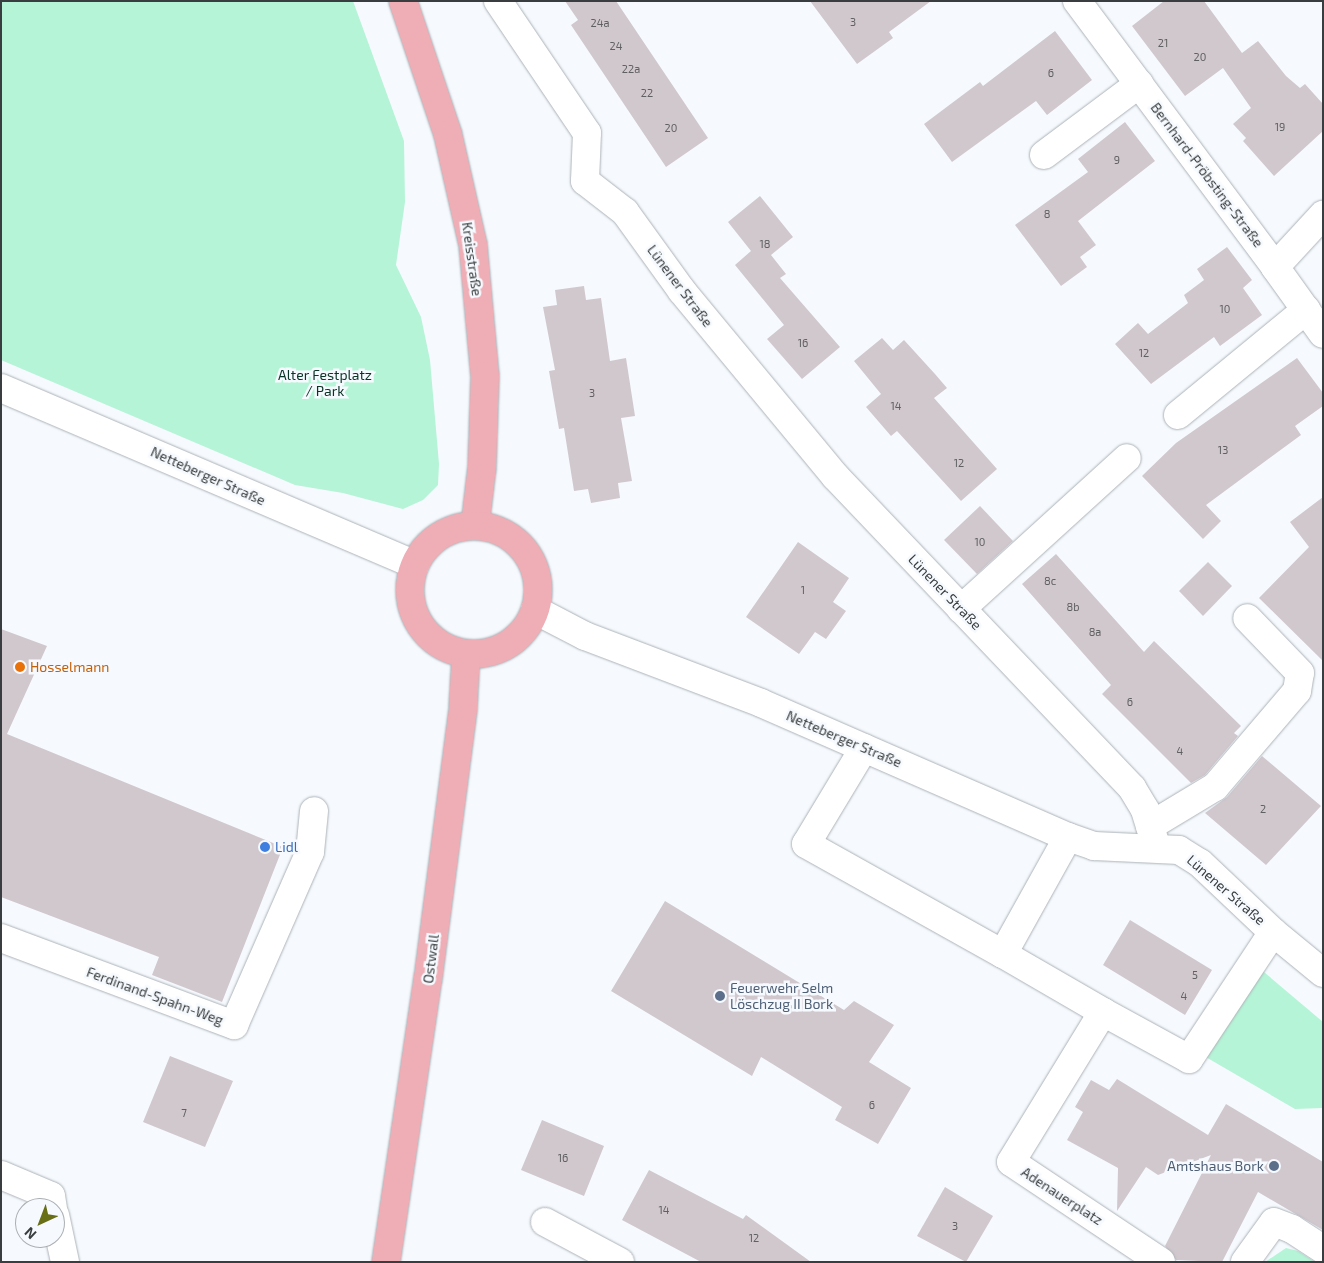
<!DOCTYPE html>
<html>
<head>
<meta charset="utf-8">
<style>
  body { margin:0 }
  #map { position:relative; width:1324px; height:1263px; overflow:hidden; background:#f6fafe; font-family:"Exo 2",sans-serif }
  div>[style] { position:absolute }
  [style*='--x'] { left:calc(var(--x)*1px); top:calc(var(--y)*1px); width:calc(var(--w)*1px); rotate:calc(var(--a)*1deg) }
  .green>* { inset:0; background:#b5f4d6 }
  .building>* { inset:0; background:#d1c8cd }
  .roads { filter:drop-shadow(0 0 1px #acb2b8) drop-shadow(0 0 1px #acb2b8) }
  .minor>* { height:28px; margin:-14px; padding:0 14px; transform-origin:14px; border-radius:14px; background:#fff }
  .major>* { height:28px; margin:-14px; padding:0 14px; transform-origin:14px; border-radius:14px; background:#efadb5 }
  .major>.ring { margin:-14px; padding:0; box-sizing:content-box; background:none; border:28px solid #efadb5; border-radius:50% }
  .dots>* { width:14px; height:14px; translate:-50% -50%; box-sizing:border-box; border:2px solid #f6fafe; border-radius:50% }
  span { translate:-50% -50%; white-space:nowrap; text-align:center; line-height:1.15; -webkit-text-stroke:5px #f6fafe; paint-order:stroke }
  .number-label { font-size:11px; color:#606062 }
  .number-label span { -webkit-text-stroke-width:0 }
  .street-label { font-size:14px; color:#3a3d3f }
  .park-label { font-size:14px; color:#093324 }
  .food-label { font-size:14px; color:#c56008 }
  .left { translate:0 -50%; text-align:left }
  .shop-label { font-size:14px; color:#366cbe }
  .service-label { font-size:14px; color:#4e5e75 }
  .right { translate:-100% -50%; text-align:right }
  .frame { position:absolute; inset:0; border:2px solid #3a3d3f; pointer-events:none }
  .north { position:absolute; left:15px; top:1198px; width:50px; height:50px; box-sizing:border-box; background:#f6fafe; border:1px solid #abaeb2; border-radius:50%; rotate:223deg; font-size:14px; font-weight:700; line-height:20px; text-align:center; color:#3a3d3f }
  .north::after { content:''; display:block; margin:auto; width:18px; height:22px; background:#676e15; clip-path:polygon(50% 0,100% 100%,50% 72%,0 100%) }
</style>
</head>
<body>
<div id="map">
  <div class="green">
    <i style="clip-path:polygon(1px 1px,353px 1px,404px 141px,405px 202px,396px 265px,421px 317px,430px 360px,439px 464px,438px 485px,423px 500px,403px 509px,343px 493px,295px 485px,1px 360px)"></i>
    <i style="clip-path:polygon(1258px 967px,1323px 1022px,1322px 1108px,1295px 1109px,1204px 1056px)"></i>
    <i style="clip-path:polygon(1286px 1248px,1298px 1251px,1315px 1262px,1265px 1262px)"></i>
  </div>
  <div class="building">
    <i style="clip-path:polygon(565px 1px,616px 1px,708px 138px,666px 167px,571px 25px,578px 20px)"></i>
    <i style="clip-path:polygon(810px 1px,931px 1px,889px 32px,893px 38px,857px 64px)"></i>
    <i style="clip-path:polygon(1164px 1px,1204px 1px,1242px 53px,1258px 41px,1286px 76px,1300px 88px,1305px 84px,1323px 104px,1323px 131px,1274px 176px,1243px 141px,1246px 138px,1233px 124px,1251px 108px,1223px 68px,1185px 96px,1132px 26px)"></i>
    <i style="clip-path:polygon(1055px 31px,1092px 80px,1047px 115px,1036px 101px,952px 162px,924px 124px,980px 82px,983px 86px)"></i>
    <i style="clip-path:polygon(1125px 122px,1155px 161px,1078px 221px,1096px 245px,1080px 257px,1087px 267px,1061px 286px,1015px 225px,1088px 172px,1078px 159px)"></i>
    <i style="clip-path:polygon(760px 196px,793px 237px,771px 255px,786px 274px,780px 278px,840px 347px,802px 379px,767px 339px,784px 325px,735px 265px,751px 251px,728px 222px)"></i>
    <i style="clip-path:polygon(1227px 247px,1252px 280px,1243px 288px,1262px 315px,1220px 346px,1214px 337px,1151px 384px,1115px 344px,1138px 323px,1148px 334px,1188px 303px,1184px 295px,1204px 280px,1197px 269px)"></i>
    <i style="clip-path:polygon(584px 286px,586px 300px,601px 298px,610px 361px,626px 358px,635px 416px,621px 418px,632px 481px,618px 483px,620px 498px,591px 503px,588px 489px,574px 491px,564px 428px,559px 429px,549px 371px,555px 370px,543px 307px,557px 305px,555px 290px)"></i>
    <i style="clip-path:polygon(882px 338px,893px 350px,904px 340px,935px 374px,947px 388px,934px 398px,997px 469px,961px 501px,897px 431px,891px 436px,866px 407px,881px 394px,854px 361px)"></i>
    <i style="clip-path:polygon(1297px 358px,1323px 393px,1323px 406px,1295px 426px,1301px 435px,1206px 505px,1221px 521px,1203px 539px,1142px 476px,1176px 443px)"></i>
    <i style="clip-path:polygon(1323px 497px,1323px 661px,1259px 598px,1309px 547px,1290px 522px)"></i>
    <i style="clip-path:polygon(980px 506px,1013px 541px,977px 574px,944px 540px)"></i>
    <i style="clip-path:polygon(798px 542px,849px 578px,833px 602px,846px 611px,826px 639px,815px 632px,799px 654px,746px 617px)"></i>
    <i style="clip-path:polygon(1056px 554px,1144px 652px,1154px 641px,1241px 726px,1234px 733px,1238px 736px,1205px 775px,1191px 783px,1102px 694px,1111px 685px,1022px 584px)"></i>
    <i style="clip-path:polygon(1208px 562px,1232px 586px,1203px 616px,1179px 591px)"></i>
    <i style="clip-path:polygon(1px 629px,47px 646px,7px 734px,283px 847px,222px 1002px,152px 975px,159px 957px,1px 897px)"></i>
    <i style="clip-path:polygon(1262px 756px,1321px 806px,1266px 865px,1205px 813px,1227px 797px)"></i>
    <i style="clip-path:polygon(665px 901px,844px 1010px,854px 1001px,894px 1025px,869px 1062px,911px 1088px,878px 1144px,835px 1120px,842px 1107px,761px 1057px,752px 1076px,611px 991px)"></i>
    <i style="clip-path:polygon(1130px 920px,1212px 970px,1185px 1015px,1103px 965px)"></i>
    <i style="clip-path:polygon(170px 1056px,233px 1081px,205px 1147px,143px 1122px)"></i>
    <i style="clip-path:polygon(1117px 1079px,1208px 1135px,1226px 1104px,1323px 1162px,1323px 1230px,1258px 1192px,1222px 1262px,1176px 1260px,1165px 1246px,1211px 1155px,1158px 1175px,1146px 1167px,1117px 1211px,1118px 1168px,1067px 1140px,1083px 1112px,1075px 1107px,1091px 1080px,1109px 1090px)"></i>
    <i style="clip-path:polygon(542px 1120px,604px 1146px,584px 1196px,521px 1170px)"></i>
    <i style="clip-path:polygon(649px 1170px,743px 1219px,746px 1215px,811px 1262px,701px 1262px,622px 1220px)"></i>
    <i style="clip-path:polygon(945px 1187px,993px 1216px,966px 1262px,917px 1236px)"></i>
  </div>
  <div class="roads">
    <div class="minor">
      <i style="--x:498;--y:1;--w:159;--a:56"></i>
      <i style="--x:587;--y:133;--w:48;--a:92.4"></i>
      <i style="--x:585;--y:181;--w:51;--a:37.8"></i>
      <i style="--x:625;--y:212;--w:97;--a:54.2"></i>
      <i style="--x:682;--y:291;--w:240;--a:50.4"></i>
      <i style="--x:835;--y:476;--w:431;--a:46.4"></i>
      <i style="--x:1132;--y:788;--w:26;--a:59"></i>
      <i style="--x:1145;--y:810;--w:39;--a:73"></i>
      <i style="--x:1077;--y:1;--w:332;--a:53.3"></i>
      <i style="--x:1275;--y:267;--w:71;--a:-47.3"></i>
      <i style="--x:1044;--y:155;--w:119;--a:-36.8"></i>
      <i style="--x:1275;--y:267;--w:82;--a:54.4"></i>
      <i style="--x:1;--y:388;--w:450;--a:23.1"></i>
      <i style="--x:1178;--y:415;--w:166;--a:-39.4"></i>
      <i style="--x:961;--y:609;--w:224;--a:-42.3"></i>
      <i style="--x:535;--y:610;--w:56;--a:27.5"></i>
      <i style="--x:585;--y:636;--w:188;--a:20.8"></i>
      <i style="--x:761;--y:703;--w:335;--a:23.6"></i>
      <i style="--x:1068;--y:837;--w:28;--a:19"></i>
      <i style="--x:1094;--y:846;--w:85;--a:2.7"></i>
      <i style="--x:1179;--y:850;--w:25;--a:32"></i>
      <i style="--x:1200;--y:863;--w:100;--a:43.4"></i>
      <i style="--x:1273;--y:932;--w:65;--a:39.4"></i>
      <i style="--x:864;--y:748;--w:112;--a:121.1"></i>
      <i style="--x:806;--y:844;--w:226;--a:29.2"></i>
      <i style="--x:1150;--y:826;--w:76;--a:-31"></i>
      <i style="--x:1215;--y:787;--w:126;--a:-49.5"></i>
      <i style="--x:1297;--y:691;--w:18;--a:-81"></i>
      <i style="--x:1300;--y:673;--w:76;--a:-133.9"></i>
      <i style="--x:1068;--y:837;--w:134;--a:119.1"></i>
      <i style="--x:1003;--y:954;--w:116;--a:30.1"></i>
      <i style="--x:1;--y:938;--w:249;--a:20.5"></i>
      <i style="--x:234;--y:1025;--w:189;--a:-66.3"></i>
      <i style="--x:310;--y:852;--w:41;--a:-84.4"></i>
      <i style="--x:1;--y:1175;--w:54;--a:22.8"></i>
      <i style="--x:51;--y:1196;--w:12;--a:81"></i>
      <i style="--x:55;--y:1215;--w:48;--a:78"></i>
      <i style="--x:545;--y:1222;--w:85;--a:28.1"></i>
      <i style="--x:1161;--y:1262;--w:180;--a:-146.3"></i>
      <i style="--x:1011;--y:1162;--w:176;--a:-58.5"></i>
      <i style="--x:1103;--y:1012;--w:98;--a:28.7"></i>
      <i style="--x:1189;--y:1059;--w:152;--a:-56.5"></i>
      <i style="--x:1245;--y:1262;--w:49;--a:-54.1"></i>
      <i style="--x:1274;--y:1222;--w:19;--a:21"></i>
      <i style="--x:1292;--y:1229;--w:37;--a:33"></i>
    </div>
    <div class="major">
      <i style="--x:403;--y:1;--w:141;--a:71.4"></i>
      <i style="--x:448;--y:135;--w:113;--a:77.2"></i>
      <i style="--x:473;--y:245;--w:132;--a:84.8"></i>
      <i style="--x:485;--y:376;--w:91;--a:91.9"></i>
      <i style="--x:482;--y:467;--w:59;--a:96.8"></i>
      <i class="ring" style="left:410px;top:526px;width:100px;height:100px"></i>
      <i style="--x:386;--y:1262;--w:286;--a:-81.6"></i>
      <i style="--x:428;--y:979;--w:273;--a:-82.6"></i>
      <i style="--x:463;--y:708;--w:54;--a:-86.8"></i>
    </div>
  </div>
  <div class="dots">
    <i style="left:20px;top:667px;background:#e8710a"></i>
    <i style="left:265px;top:847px;background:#3f7fe0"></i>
    <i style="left:720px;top:996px;background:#5c6f8a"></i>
    <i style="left:1274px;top:1166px;background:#5c6f8a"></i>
  </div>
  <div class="number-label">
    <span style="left:853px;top:22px">3</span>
    <span style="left:600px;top:23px">24a</span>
    <span style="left:1163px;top:43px">21</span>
    <span style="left:616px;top:46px">24</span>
    <span style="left:1200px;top:57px">20</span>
    <span style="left:631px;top:69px">22a</span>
    <span style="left:1051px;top:73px">6</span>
    <span style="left:647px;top:93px">22</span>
    <span style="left:1280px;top:127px">19</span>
    <span style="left:671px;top:128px">20</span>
    <span style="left:1117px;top:160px">9</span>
    <span style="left:1047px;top:214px">8</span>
    <span style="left:765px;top:244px">18</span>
    <span style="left:1225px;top:309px">10</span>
    <span style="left:803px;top:343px">16</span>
    <span style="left:1144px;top:353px">12</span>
    <span style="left:592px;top:393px">3</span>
    <span style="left:896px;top:406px">14</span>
    <span style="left:1223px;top:450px">13</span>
    <span style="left:959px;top:463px">12</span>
    <span style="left:980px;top:542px">10</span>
    <span style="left:1050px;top:581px">8c</span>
    <span style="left:803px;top:590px">1</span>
    <span style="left:1073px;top:607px">8b</span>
    <span style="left:1095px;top:632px">8a</span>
    <span style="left:1130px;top:702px">6</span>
    <span style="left:1180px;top:751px">4</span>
    <span style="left:1263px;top:809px">2</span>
    <span style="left:1195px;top:975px">5</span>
    <span style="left:1184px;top:996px">4</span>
    <span style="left:872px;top:1105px">6</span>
    <span style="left:184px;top:1113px">7</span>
    <span style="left:563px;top:1158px">16</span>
    <span style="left:664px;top:1210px">14</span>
    <span style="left:955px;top:1226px">3</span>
    <span style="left:754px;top:1238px">12</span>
  </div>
  <div class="street-label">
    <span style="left:1207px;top:175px;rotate:53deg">Bernhard-Pröbsting-Straße</span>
    <span style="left:472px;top:259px;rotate:82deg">Kreisstraße</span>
    <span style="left:680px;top:286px;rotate:53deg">Lünener Straße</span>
    <span style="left:208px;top:476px;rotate:24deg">Netteberger Straße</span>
    <span style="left:945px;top:592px;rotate:46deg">Lünener Straße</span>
    <span style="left:844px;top:739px;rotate:23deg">Netteberger Straße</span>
    <span style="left:1226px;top:890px;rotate:41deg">Lünener Straße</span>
    <span style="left:431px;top:959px;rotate:-83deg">Ostwall</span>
    <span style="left:155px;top:996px;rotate:20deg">Ferdinand-Spahn-Weg</span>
    <span style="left:1062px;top:1196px;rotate:33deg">Adenauerplatz</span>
  </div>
  <div class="park-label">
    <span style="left:325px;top:383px">Alter Festplatz<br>/ Park</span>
  </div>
  <div class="food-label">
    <span class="left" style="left:30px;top:667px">Hosselmann</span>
  </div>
  <div class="shop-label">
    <span class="left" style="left:275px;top:847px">Lidl</span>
  </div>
  <div class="service-label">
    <span class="left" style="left:730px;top:996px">Feuerwehr Selm<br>Löschzug II Bork</span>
    <span class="right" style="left:1264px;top:1166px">Amtshaus Bork</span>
  </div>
  <div class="frame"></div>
  <div class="north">N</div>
</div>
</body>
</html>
